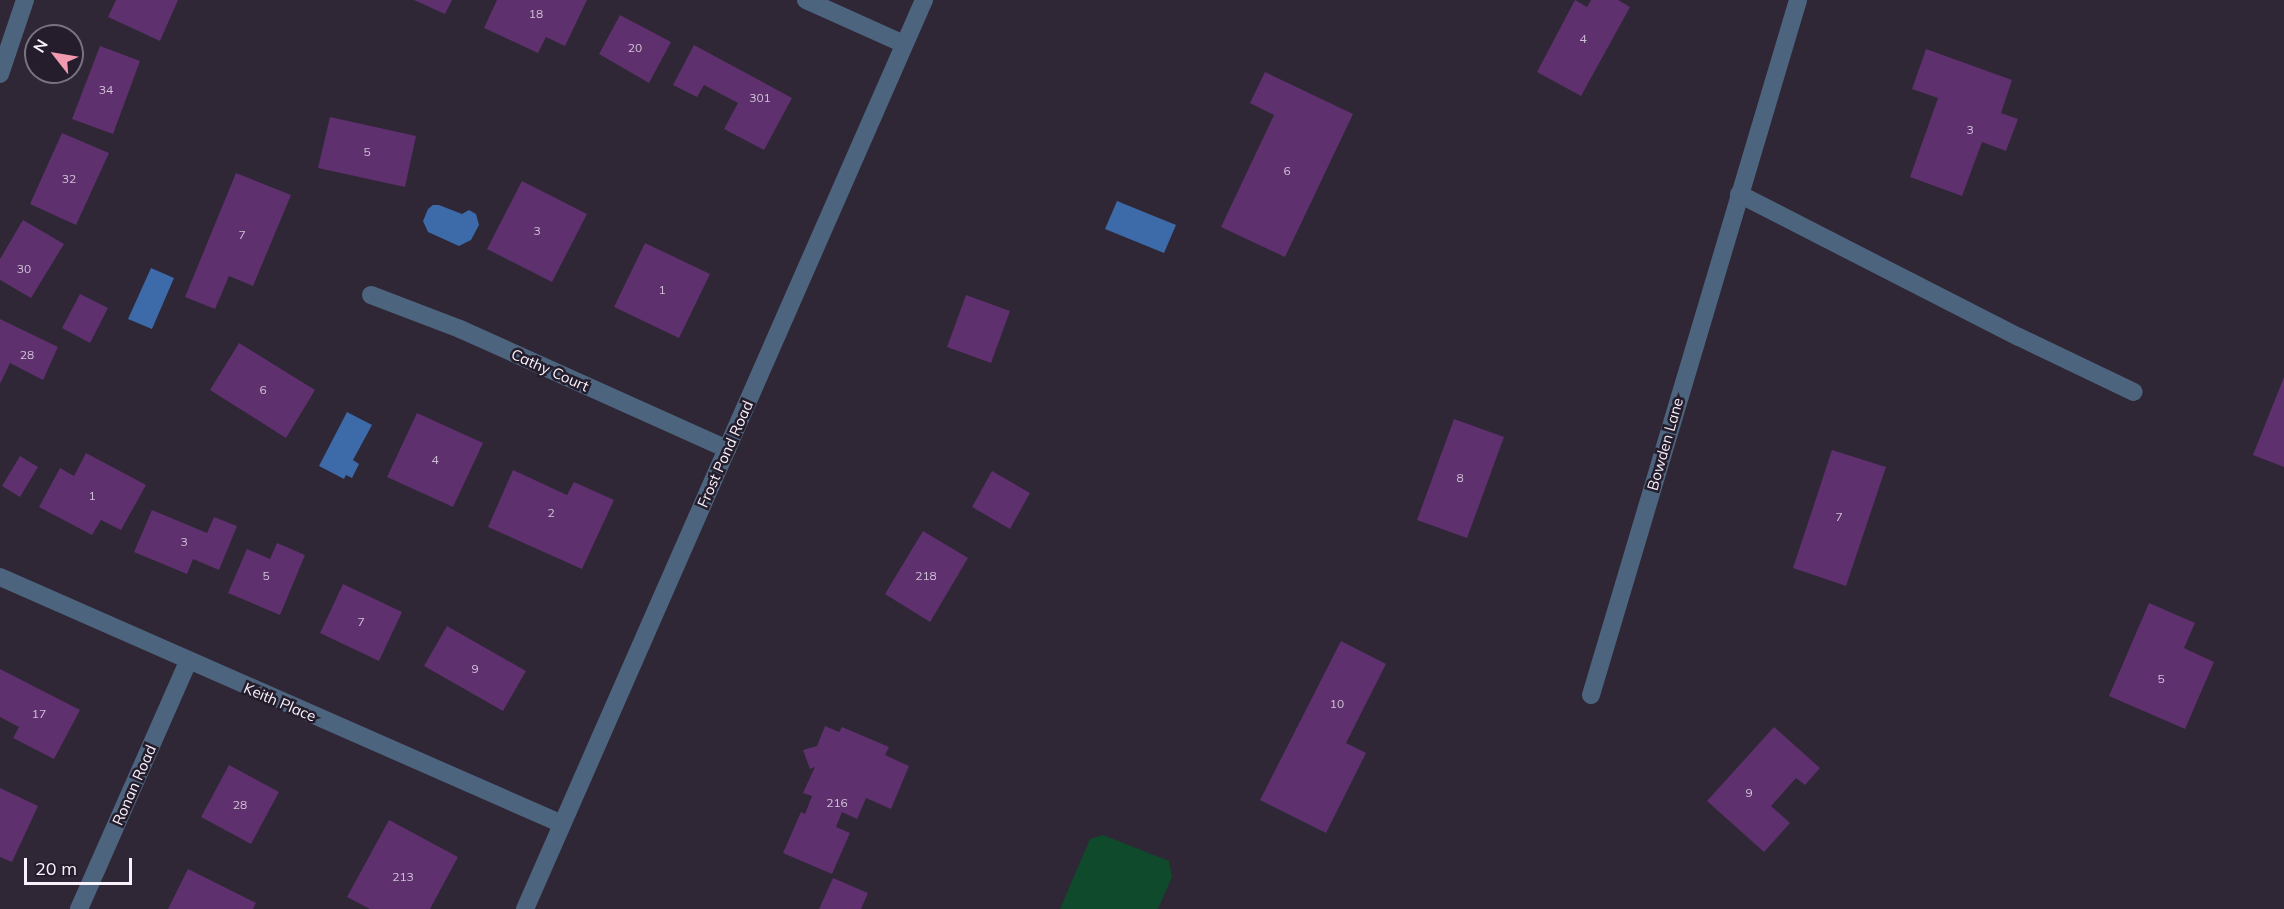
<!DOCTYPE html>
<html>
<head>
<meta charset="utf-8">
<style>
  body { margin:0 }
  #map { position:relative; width:2284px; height:909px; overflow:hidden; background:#2f2636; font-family:Mulish,sans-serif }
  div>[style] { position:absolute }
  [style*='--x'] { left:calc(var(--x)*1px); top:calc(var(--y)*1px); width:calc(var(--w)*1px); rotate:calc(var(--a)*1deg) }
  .green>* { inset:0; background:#104a2c }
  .water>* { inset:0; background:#3d6aa9 }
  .building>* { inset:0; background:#5e306d }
  .street>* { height:18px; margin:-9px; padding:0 9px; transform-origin:9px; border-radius:9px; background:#4d647e }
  span { translate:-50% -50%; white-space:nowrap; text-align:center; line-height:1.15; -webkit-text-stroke:5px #251d2b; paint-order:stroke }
  .number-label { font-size:12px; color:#d1c2d8 }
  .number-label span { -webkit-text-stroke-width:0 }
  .street-label { font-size:15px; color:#f7f2fc }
  .north { position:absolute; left:24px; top:24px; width:60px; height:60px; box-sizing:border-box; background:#251d2b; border:2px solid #79727f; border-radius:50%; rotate:301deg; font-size:16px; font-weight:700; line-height:24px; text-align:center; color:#f7f2fc }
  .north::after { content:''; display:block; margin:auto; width:21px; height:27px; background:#f29aaf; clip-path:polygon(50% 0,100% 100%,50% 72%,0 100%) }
  .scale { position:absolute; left:24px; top:858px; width:108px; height:27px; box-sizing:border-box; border:3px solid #f7f2fc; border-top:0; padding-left:8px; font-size:18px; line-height:21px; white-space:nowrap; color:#f7f2fc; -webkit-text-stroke:4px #251d2b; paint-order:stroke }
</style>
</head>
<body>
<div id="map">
  <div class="green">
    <i style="clip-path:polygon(1103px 835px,1169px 861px,1172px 877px,1158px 909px,1060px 909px,1090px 839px)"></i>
  </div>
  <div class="water">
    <i style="clip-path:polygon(1117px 201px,1176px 225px,1164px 253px,1105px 229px)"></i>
    <i style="clip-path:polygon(433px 205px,439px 205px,462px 214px,469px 210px,476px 214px,479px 225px,471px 240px,459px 246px,428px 232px,423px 221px,428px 209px)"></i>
    <i style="clip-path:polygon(151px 268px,174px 278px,152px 329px,128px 319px)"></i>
    <i style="clip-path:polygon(347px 412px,372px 425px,353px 460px,359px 464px,352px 478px,346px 475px,344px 479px,319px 466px)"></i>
  </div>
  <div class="building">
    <i style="clip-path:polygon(116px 0,178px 0,160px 41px,108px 17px)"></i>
    <i style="clip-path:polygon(414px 0,452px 0,445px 14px)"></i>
    <i style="clip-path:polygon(497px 0,587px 0,565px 46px,546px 37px,538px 53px,484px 28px)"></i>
    <i style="clip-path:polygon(1575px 0,1587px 7px,1591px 0,1618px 0,1630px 7px,1581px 96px,1537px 72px)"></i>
    <i style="clip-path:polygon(620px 15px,671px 42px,649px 83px,599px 54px)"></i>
    <i style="clip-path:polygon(694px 45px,792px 98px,764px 150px,724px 129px,738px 103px,704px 85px,697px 97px,673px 85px)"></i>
    <i style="clip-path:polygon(100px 46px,140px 61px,113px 134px,72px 119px)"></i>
    <i style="clip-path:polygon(1926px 49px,2012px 80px,2001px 113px,2018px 119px,2006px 151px,1982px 142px,1962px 196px,1910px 177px,1938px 98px,1912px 89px)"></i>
    <i style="clip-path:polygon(1265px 72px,1353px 114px,1285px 257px,1221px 227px,1274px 115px,1250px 103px)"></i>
    <i style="clip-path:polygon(330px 117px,416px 136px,405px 187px,318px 168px)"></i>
    <i style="clip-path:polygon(62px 133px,109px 153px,76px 225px,30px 204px)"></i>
    <i style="clip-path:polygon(236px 173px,291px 195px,253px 286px,229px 276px,215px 309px,185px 297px)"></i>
    <i style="clip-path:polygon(522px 181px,587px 214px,552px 282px,487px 249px)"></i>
    <i style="clip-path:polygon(23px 220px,64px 244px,31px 298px,0 280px,0 259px)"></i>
    <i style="clip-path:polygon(645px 243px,710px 274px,679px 338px,614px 307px)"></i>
    <i style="clip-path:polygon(80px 294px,108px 308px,90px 343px,62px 328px)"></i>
    <i style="clip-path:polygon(966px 295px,1010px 311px,991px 363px,947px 347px)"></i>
    <i style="clip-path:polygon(0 319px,58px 347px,43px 380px,10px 363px,0 384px)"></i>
    <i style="clip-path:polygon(239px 343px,315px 390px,286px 438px,210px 390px)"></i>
    <i style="clip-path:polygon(2284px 377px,2284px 467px,2253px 455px)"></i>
    <i style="clip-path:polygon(417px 413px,483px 443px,453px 507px,387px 477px)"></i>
    <i style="clip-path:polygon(1454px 419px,1504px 437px,1467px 538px,1417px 520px)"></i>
    <i style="clip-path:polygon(1832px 450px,1886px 467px,1846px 586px,1793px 568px)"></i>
    <i style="clip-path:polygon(86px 453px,146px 485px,121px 530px,101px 520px,92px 535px,39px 507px,60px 468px,74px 476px)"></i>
    <i style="clip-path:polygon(20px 456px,38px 467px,20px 497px,2px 486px)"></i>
    <i style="clip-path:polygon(513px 470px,567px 495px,574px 482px,614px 500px,582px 569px,488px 527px)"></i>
    <i style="clip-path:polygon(992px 471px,1030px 493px,1010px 529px,972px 507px)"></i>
    <i style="clip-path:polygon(152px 510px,207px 533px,214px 517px,237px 526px,219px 570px,193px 559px,187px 574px,134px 552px)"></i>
    <i style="clip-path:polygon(923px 531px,968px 558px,930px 622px,885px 594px)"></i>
    <i style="clip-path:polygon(277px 543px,305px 555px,280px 615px,228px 593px,247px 549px,270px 559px)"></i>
    <i style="clip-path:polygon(343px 584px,402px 612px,379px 661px,320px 633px)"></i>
    <i style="clip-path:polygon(2149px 603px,2195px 623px,2184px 648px,2214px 662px,2185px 729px,2109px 696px)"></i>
    <i style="clip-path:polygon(447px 626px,526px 671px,503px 711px,424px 666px)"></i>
    <i style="clip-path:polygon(1341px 641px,1386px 664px,1346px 743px,1366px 753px,1326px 833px,1260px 800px)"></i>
    <i style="clip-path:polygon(0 669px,80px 710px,54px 759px,13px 738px,19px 727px,0 717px)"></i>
    <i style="clip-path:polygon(825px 726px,839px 732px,842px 727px,889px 747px,885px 755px,909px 766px,891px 809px,866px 798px,857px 819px,842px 812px,836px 827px,850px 833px,832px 874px,783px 853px,801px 812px,805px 814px,812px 796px,803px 793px,815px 767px,810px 769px,803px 750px,817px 746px)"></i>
    <i style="clip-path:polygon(1774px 727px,1820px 768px,1805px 785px,1796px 778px,1771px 806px,1790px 823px,1764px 852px,1707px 801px)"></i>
    <i style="clip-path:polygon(229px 765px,279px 792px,251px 844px,201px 817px)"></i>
    <i style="clip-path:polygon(0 788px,38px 806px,12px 862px,0 857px)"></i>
    <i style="clip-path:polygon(389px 820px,458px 857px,430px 909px,370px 909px,347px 897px)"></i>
    <i style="clip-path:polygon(188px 869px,256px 903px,253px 909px,168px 909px)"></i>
    <i style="clip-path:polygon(833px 878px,868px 893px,861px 909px,819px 909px)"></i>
  </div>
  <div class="street">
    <i style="--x:806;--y:0;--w:107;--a:24.2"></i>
    <i style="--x:0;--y:74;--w:78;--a:-71.3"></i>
    <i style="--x:1739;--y:194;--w:314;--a:27.1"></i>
    <i style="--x:2019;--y:337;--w:127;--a:25.6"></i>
    <i style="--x:371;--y:295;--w:95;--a:20.9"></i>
    <i style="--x:460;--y:329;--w:293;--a:24.2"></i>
    <i style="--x:0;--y:577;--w:614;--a:23.73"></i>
    <i style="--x:1591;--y:695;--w:725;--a:-73.41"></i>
    <i style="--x:79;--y:909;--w:270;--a:-66.2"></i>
    <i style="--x:525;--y:909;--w:993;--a:-66.3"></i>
  </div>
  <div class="number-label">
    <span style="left:536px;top:14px">18</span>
    <span style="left:1583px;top:39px">4</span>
    <span style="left:635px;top:48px">20</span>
    <span style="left:106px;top:90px">34</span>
    <span style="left:760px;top:98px">301</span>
    <span style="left:1970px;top:130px">3</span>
    <span style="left:367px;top:152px">5</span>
    <span style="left:1287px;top:171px">6</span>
    <span style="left:69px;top:179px">32</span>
    <span style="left:537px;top:231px">3</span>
    <span style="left:242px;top:235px">7</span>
    <span style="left:24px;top:269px">30</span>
    <span style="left:662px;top:290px">1</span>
    <span style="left:27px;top:355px">28</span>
    <span style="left:263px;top:390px">6</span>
    <span style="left:435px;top:460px">4</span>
    <span style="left:1460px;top:478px">8</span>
    <span style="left:92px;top:496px">1</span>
    <span style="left:551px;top:513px">2</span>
    <span style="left:1839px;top:517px">7</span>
    <span style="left:184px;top:542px">3</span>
    <span style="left:266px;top:576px">5</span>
    <span style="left:926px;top:576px">218</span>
    <span style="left:361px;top:622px">7</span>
    <span style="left:475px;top:669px">9</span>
    <span style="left:2161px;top:679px">5</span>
    <span style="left:1337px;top:704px">10</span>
    <span style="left:39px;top:714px">17</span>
    <span style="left:1749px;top:793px">9</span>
    <span style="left:837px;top:803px">216</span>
    <span style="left:240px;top:805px">28</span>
    <span style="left:403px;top:877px">213</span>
  </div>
  <div class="street-label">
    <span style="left:550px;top:370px;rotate:24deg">Cathy Court</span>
    <span style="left:1665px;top:444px;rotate:-74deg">Bowden Lane</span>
    <span style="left:725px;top:454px;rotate:-66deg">Frost Pond Road</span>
    <span style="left:280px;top:702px;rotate:23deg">Keith Place</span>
    <span style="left:134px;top:785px;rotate:-66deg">Ronan Road</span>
  </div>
  <div class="north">N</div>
  <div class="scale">20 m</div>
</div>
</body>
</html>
